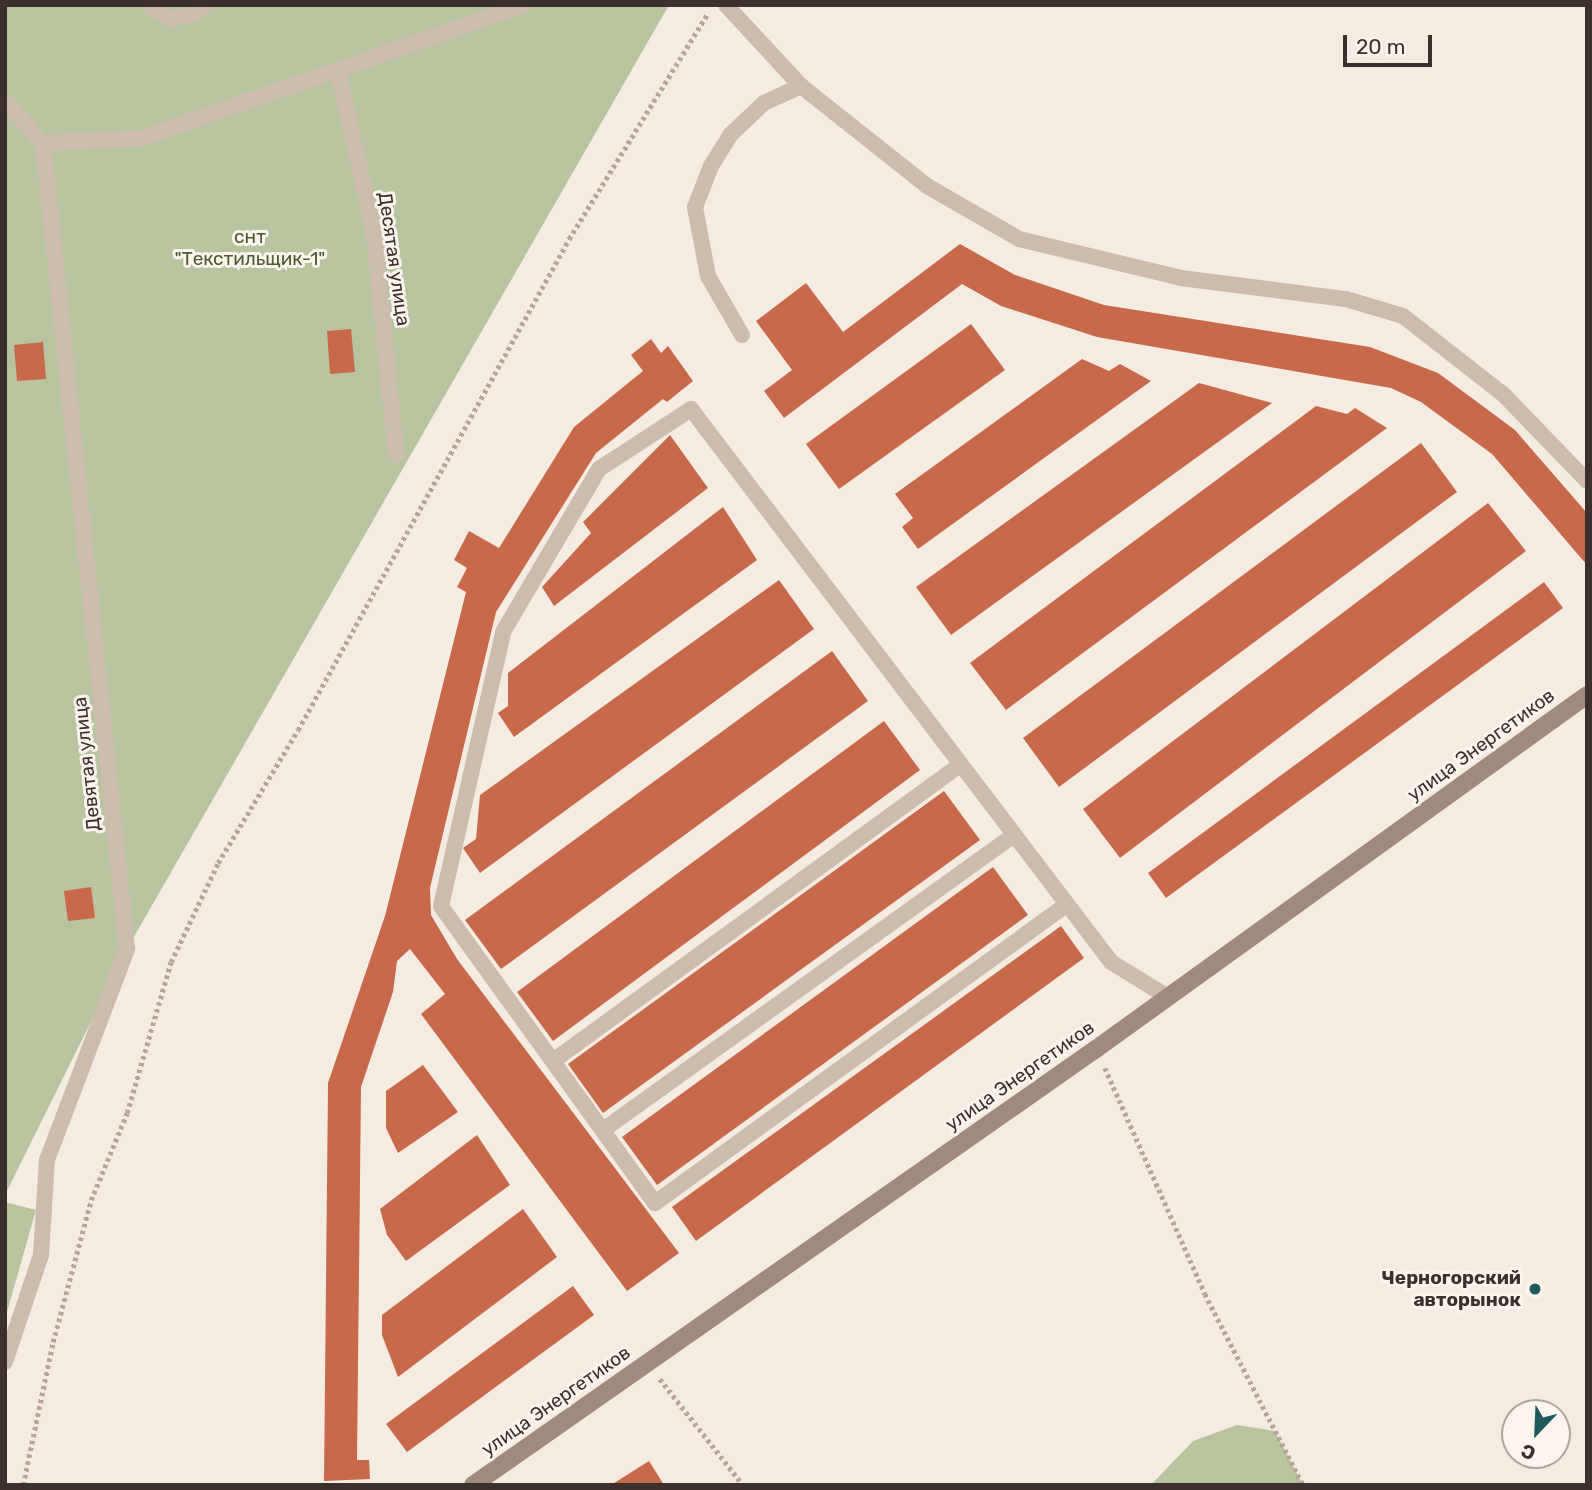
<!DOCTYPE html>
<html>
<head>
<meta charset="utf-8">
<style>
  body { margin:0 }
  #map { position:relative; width:1592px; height:1490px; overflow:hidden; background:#f4ebe1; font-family:Rubik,sans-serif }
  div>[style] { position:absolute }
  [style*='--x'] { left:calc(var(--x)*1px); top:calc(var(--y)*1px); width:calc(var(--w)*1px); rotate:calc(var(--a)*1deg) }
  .green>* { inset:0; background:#b8c4a0 }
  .building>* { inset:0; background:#c8694b }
  .path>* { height:4.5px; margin-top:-2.25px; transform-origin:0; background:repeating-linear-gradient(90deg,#b9a596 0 3.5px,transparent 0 7px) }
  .lane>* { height:16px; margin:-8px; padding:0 8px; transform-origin:8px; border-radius:8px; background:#cdbbac }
  .secondary>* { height:18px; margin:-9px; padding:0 9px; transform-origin:9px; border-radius:9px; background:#a18a7d }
  .dots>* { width:19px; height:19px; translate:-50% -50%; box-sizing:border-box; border:4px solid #fbf5ee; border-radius:50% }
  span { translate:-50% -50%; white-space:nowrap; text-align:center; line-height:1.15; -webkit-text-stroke:6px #fbf5ee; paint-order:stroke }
  .park-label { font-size:19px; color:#4a5a2e }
  .street-label { font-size:19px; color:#3b302b }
  .poi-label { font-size:19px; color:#3b302b; font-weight:700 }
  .right { translate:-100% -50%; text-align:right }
  .frame { position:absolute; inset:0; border:7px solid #3b302b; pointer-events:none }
  .north { position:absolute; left:1501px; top:1399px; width:70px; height:70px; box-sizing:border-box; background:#fbf5ee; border:2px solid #aea6a0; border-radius:50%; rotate:203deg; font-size:19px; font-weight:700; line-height:28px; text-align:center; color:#3b302b }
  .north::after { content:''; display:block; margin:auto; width:24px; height:32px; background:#1f5a5e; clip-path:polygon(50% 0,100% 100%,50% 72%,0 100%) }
  .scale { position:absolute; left:1343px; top:35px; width:89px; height:32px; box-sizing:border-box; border:4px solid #3b302b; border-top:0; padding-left:9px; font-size:21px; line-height:24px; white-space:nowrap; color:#3b302b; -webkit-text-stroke:5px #fbf5ee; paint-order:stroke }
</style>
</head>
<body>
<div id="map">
  <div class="green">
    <i style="clip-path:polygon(5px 5px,669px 5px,127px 949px,5px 1195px)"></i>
    <i style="clip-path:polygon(5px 1202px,36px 1210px,5px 1319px)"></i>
    <i style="clip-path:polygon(1237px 1425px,1275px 1431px,1303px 1485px,1151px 1485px,1193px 1441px)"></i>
  </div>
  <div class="building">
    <i style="clip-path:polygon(960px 244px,1015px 275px,1104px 305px,1370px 347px,1438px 373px,1515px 430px,1587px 513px,1587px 565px,1492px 454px,1421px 402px,1391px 388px,1097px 337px,1001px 306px,962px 284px,784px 418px,764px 391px,792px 370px,756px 321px,806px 283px,843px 332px)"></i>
    <i style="clip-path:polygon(971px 324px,1005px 370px,839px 489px,806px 444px)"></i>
    <i style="clip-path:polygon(351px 329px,355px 372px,330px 374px,327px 331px)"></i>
    <i style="clip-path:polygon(651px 339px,661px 353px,668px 346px,693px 381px,667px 402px,663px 399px,596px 453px,496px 612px,430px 888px,431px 915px,457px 959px,679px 1253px,627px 1291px,421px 1014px,445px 994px,410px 949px,397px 961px,393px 992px,361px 1087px,357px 1460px,369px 1460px,370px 1479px,324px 1481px,328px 1083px,385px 916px,466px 592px,457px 587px,467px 568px,454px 560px,469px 531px,499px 548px,574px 427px,643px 371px,631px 355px)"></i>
    <i style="clip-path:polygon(43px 342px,46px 379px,17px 381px,14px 345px)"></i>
    <i style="clip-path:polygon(1082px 359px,1109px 371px,1120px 364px,1151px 381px,918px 549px,902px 527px,913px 518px,895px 494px)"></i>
    <i style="clip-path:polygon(1199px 383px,1272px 403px,951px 635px,916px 587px)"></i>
    <i style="clip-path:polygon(1316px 406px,1347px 414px,1355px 408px,1387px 428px,1006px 710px,970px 663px)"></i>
    <i style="clip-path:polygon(670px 435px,708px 488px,554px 606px,542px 587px,591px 533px,583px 522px)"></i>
    <i style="clip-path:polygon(1421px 443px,1457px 492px,1059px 787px,1023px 738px)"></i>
    <i style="clip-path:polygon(1488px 503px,1526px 551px,1120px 858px,1083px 809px)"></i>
    <i style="clip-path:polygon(723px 507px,757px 560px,514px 737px,498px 713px,508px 706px,508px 673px)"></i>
    <i style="clip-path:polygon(779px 580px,814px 629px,480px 873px,463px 848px,476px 839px,480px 795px)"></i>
    <i style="clip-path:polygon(1544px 582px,1563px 608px,1166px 898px,1148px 873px)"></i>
    <i style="clip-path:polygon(832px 651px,868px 701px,501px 969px,465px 920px)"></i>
    <i style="clip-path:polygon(884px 721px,920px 770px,553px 1041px,517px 992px)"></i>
    <i style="clip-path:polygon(944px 791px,980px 840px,603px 1113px,568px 1064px)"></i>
    <i style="clip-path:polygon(993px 867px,1028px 915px,657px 1185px,622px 1137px)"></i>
    <i style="clip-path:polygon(91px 887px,95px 918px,68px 921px,64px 891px)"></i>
    <i style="clip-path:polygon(1061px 926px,1084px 958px,696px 1241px,672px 1207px)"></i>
    <i style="clip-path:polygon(423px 1065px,458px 1112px,398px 1153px,386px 1128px,386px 1091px)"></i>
    <i style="clip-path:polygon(477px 1135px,510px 1185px,406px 1261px,387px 1235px,380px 1209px)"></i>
    <i style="clip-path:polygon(523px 1209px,557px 1257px,398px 1377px,382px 1335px,382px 1315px)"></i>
    <i style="clip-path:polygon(573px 1286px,594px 1315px,407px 1452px,386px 1424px)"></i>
    <i style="clip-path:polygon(649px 1461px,664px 1485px,611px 1485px)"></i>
  </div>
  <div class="path">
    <i style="--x:1105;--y:1068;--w:247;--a:66.1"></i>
    <i style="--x:1205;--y:1294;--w:215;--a:62.8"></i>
    <i style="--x:660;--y:1379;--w:135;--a:51.9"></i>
    <i style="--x:23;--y:1485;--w:146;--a:-78.2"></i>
    <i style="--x:53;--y:1342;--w:147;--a:-75"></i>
    <i style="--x:91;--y:1200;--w:94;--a:-67.5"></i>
    <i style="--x:127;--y:1113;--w:157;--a:-73.8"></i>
    <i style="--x:171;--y:962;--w:110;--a:-64.6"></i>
    <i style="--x:218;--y:863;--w:155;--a:-59"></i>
    <i style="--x:298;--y:730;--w:561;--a:-61.1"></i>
    <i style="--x:569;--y:239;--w:263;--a:-58.4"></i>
  </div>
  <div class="lane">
    <i style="--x:149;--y:5;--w:25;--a:34"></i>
    <i style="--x:170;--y:19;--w:21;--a:-11"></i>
    <i style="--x:191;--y:15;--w:17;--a:-36"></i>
    <i style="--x:726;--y:5;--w:110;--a:47.2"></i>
    <i style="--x:801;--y:86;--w:161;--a:38.4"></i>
    <i style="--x:927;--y:186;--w:106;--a:29.9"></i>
    <i style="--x:1019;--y:239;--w:167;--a:13.5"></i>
    <i style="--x:1181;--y:278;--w:166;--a:7.3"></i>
    <i style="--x:1346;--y:299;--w:59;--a:16.6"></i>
    <i style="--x:1403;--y:316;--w:127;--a:38"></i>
    <i style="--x:1503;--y:394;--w:121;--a:46"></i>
    <i style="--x:338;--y:71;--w:167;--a:77.5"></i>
    <i style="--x:374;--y:234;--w:222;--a:84.3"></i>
    <i style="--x:5;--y:101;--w:57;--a:47.9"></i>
    <i style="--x:43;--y:143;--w:99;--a:-2.9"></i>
    <i style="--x:142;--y:138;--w:404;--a:-19.2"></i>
    <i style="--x:742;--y:335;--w:68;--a:-120"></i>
    <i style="--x:708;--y:276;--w:70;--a:-100.7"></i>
    <i style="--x:695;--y:207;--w:44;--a:-68.7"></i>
    <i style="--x:711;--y:166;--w:36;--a:-58"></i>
    <i style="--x:730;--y:135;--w:47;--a:-43.3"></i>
    <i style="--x:764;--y:103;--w:41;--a:-24.7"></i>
    <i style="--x:1066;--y:905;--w:508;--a:144.06"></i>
    <i style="--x:655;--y:1203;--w:366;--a:-125.8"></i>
    <i style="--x:441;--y:906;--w:281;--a:-77.2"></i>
    <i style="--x:503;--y:632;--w:189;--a:-59.5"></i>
    <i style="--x:599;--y:469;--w:110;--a:-33.1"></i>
    <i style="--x:691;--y:409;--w:694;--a:52.78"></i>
    <i style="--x:1111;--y:962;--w:67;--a:31.6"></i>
    <i style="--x:553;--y:1061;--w:503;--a:-36.03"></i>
    <i style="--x:603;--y:1130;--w:506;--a:-35.67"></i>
    <i style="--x:5;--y:1362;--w:113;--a:-71.4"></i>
    <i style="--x:41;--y:1255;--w:95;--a:-86.4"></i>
    <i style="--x:47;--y:1160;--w:226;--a:-69.2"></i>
    <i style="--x:127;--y:949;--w:810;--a:-95.95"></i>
  </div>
  <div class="secondary">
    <i style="--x:473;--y:1485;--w:760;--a:-34.99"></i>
    <i style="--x:1096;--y:1049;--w:605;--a:-35.79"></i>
  </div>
  <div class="dots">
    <i style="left:1535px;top:1289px;background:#1f5a5e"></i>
  </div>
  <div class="park-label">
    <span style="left:250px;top:248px">снт<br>"Текстильщик-1"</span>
  </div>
  <div class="street-label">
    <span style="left:394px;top:259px;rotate:82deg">Десятая улица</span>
    <span style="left:1481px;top:745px;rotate:-36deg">улица Энергетиков</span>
    <span style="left:87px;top:764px;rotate:-96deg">Девятая улица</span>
    <span style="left:1020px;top:1076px;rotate:-35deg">улица Энергетиков</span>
    <span style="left:556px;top:1401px;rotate:-35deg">улица Энергетиков</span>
  </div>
  <div class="poi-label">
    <span class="right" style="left:1521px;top:1289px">Черногорский<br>авторынок</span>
  </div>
  <div class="frame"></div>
  <div class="north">С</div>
  <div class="scale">20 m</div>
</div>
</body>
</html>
